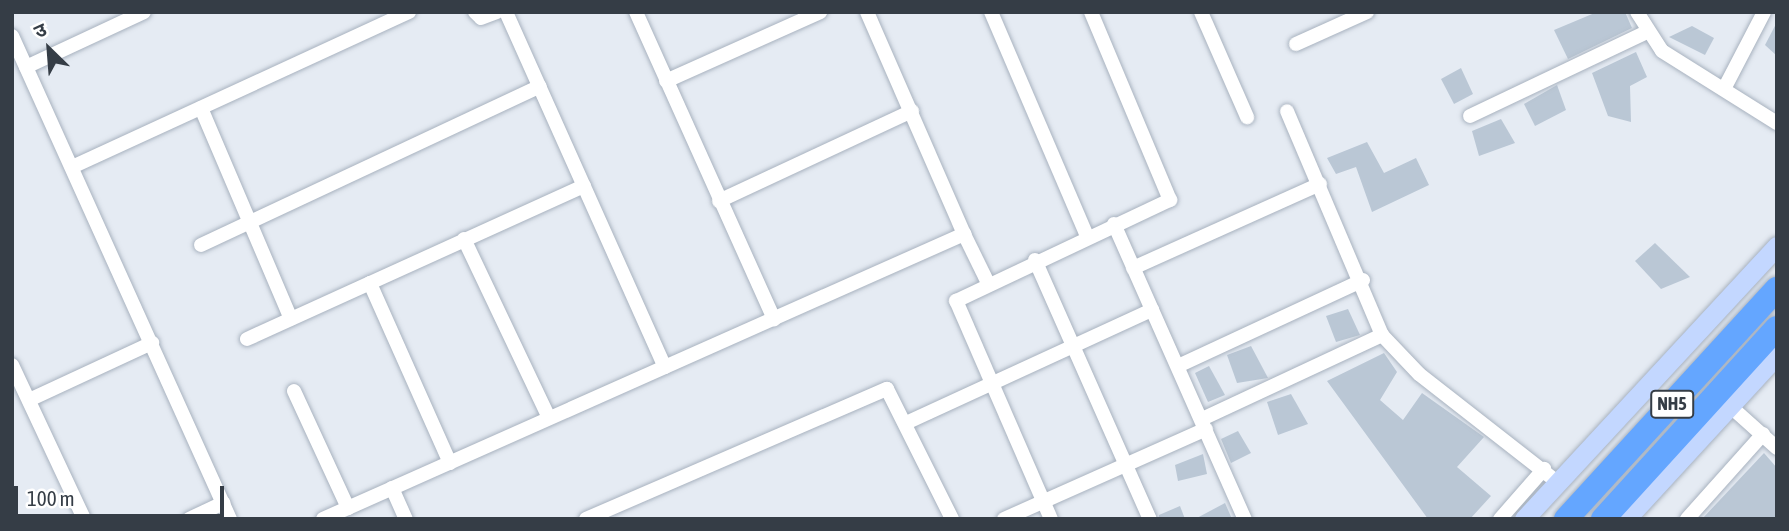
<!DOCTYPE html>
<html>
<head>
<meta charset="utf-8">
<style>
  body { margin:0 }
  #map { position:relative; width:1789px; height:531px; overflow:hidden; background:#e5ebf3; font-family:"Asap Condensed","Noto Sans Devanagari",sans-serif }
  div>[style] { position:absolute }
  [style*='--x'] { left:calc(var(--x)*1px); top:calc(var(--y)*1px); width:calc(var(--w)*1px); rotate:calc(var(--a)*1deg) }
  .building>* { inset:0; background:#bac7d5 }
  .roads { filter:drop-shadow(0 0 2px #a8b2bf) drop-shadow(0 0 2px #a8b2bf) }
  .street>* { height:14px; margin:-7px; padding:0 7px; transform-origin:7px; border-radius:7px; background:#fff }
  .secondary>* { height:19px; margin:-9.5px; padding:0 9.5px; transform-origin:9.5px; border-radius:9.5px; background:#c3d7ff }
  .highway>* { height:24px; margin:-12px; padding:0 12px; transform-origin:12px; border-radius:12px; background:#64a6ff }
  span { translate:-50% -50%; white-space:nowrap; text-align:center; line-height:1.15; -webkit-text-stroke:5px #fff; paint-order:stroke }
  .shield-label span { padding:2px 5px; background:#fff; border:2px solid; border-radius:5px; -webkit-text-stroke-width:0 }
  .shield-label { font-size:18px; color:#353d46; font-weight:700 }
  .frame { position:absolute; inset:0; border:14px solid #353d46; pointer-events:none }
  .north { position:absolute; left:14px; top:14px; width:70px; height:70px; -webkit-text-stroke:5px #fff; paint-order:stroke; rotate:335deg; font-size:19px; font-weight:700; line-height:28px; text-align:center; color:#353d46 }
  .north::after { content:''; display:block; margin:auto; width:24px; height:32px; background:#353d46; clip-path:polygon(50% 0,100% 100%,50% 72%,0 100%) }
  .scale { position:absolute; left:14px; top:486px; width:210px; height:32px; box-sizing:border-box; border:4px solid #353d46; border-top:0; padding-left:9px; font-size:21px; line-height:24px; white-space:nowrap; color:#353d46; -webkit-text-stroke:5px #fff; paint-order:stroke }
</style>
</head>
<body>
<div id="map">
  <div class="building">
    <i style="clip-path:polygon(1597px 12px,1625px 12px,1632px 28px,1568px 59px,1554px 30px)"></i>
    <i style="clip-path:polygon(1777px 22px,1777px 56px,1765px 45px)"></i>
    <i style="clip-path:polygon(1692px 26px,1714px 38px,1705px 55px,1669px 37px)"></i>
    <i style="clip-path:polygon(1636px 52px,1647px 77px,1630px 86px,1631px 122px,1608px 116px,1592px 73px)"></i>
    <i style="clip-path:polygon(1461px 68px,1473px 94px,1454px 104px,1441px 79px)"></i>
    <i style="clip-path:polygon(1557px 85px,1566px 110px,1535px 126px,1524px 104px)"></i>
    <i style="clip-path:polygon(1501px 119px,1515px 143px,1479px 156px,1472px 131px)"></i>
    <i style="clip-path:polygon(1367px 142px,1384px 173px,1416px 158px,1429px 185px,1372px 212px,1356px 167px,1336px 174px,1327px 158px)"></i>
    <i style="clip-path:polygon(1655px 243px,1690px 277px,1661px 289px,1635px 261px)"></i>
    <i style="clip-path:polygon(1348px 309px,1360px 335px,1336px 342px,1326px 316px)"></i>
    <i style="clip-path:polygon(1251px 346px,1268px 378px,1237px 383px,1227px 355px)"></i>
    <i style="clip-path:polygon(1384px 353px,1397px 372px,1380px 400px,1403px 420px,1422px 393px,1484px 437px,1457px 467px,1491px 496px,1470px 519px,1428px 519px,1327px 381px)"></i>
    <i style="clip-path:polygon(1209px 366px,1225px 395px,1208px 402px,1195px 373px)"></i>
    <i style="clip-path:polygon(1291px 394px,1308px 424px,1278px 435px,1267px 402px)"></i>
    <i style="clip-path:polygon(1238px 431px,1251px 453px,1231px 463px,1221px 439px)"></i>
    <i style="clip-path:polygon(1764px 453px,1777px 468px,1777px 519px,1702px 519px)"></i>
    <i style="clip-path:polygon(1203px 454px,1207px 474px,1178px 481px,1175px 465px)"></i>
    <i style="clip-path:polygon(1225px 503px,1232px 519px,1195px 519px)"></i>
    <i style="clip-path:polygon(1180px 506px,1185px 519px,1159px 519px,1159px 515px)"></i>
  </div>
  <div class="roads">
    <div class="street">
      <i style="--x:475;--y:12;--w:8;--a:45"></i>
      <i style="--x:481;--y:18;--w:17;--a:-21"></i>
      <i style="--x:506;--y:12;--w:389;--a:65.9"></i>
      <i style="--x:636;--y:12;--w:337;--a:65.8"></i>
      <i style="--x:991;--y:12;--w:244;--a:66.8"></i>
      <i style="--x:1201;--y:12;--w:115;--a:66.3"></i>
      <i style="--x:1637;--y:12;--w:46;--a:57.3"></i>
      <i style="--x:1662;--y:51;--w:136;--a:32.1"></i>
      <i style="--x:12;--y:36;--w:530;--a:65.71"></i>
      <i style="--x:1296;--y:44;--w:78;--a:-24.3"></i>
      <i style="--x:26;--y:67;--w:130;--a:-25"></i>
      <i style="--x:666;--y:81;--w:169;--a:-24.1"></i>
      <i style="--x:1724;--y:89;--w:87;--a:-62.5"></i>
      <i style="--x:201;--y:108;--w:229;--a:66.9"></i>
      <i style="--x:1470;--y:116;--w:196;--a:-25.4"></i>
      <i style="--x:72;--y:167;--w:371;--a:-24.7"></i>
      <i style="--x:719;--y:201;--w:213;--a:-25"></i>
      <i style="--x:1114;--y:224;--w:323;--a:66.1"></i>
      <i style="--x:964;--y:234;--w:52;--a:63.9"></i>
      <i style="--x:464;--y:239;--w:198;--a:64.6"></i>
      <i style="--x:201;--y:245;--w:374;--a:-25.1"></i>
      <i style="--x:1035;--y:260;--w:283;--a:66.1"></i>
      <i style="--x:1133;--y:268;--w:205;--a:-24.2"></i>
      <i style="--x:1382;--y:335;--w:54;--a:46.5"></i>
      <i style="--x:1419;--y:374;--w:175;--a:38"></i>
      <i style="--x:247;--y:339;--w:135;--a:-24.5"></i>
      <i style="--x:12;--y:365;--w:170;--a:64.9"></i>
      <i style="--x:1178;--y:366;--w:204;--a:-24.9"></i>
      <i style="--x:294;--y:391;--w:129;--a:65.2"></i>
      <i style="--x:29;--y:400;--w:136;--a:-24.9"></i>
      <i style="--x:1730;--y:406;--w:63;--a:41.8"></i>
      <i style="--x:1202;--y:419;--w:199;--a:-25"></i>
      <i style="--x:1382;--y:335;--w:243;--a:-113"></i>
      <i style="--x:906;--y:423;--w:271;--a:-24.7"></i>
      <i style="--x:450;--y:463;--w:197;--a:-114"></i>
      <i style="--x:370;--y:283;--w:235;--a:-24.4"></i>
      <i style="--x:392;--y:488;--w:34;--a:66"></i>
      <i style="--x:189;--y:519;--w:38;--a:-25"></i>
      <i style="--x:323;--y:519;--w:702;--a:-23.97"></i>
      <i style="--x:964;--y:234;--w:242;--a:-113.6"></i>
      <i style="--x:586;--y:519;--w:328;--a:-23.4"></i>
      <i style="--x:887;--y:389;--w:145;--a:63.4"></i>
      <i style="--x:1004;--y:519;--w:221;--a:-24"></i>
      <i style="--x:1051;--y:519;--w:238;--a:-113.5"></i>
      <i style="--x:956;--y:301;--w:237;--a:-25.3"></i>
      <i style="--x:1170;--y:200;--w:204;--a:-112.8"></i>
      <i style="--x:1500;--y:519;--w:67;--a:-48.7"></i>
      <i style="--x:1687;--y:519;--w:114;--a:-48.2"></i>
    </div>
    <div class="secondary">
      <i style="--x:1524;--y:519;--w:372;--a:-47.2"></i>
      <i style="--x:1626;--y:519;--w:223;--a:-47.4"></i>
    </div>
    <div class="highway">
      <i style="--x:1566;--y:519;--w:312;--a:-47.5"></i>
      <i style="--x:1603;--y:519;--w:258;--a:-47.7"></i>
    </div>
  </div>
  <div class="shield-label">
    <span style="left:1672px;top:404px">NH5</span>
  </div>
  <div class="frame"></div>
  <div class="north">उ</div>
  <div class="scale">100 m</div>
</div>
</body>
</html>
